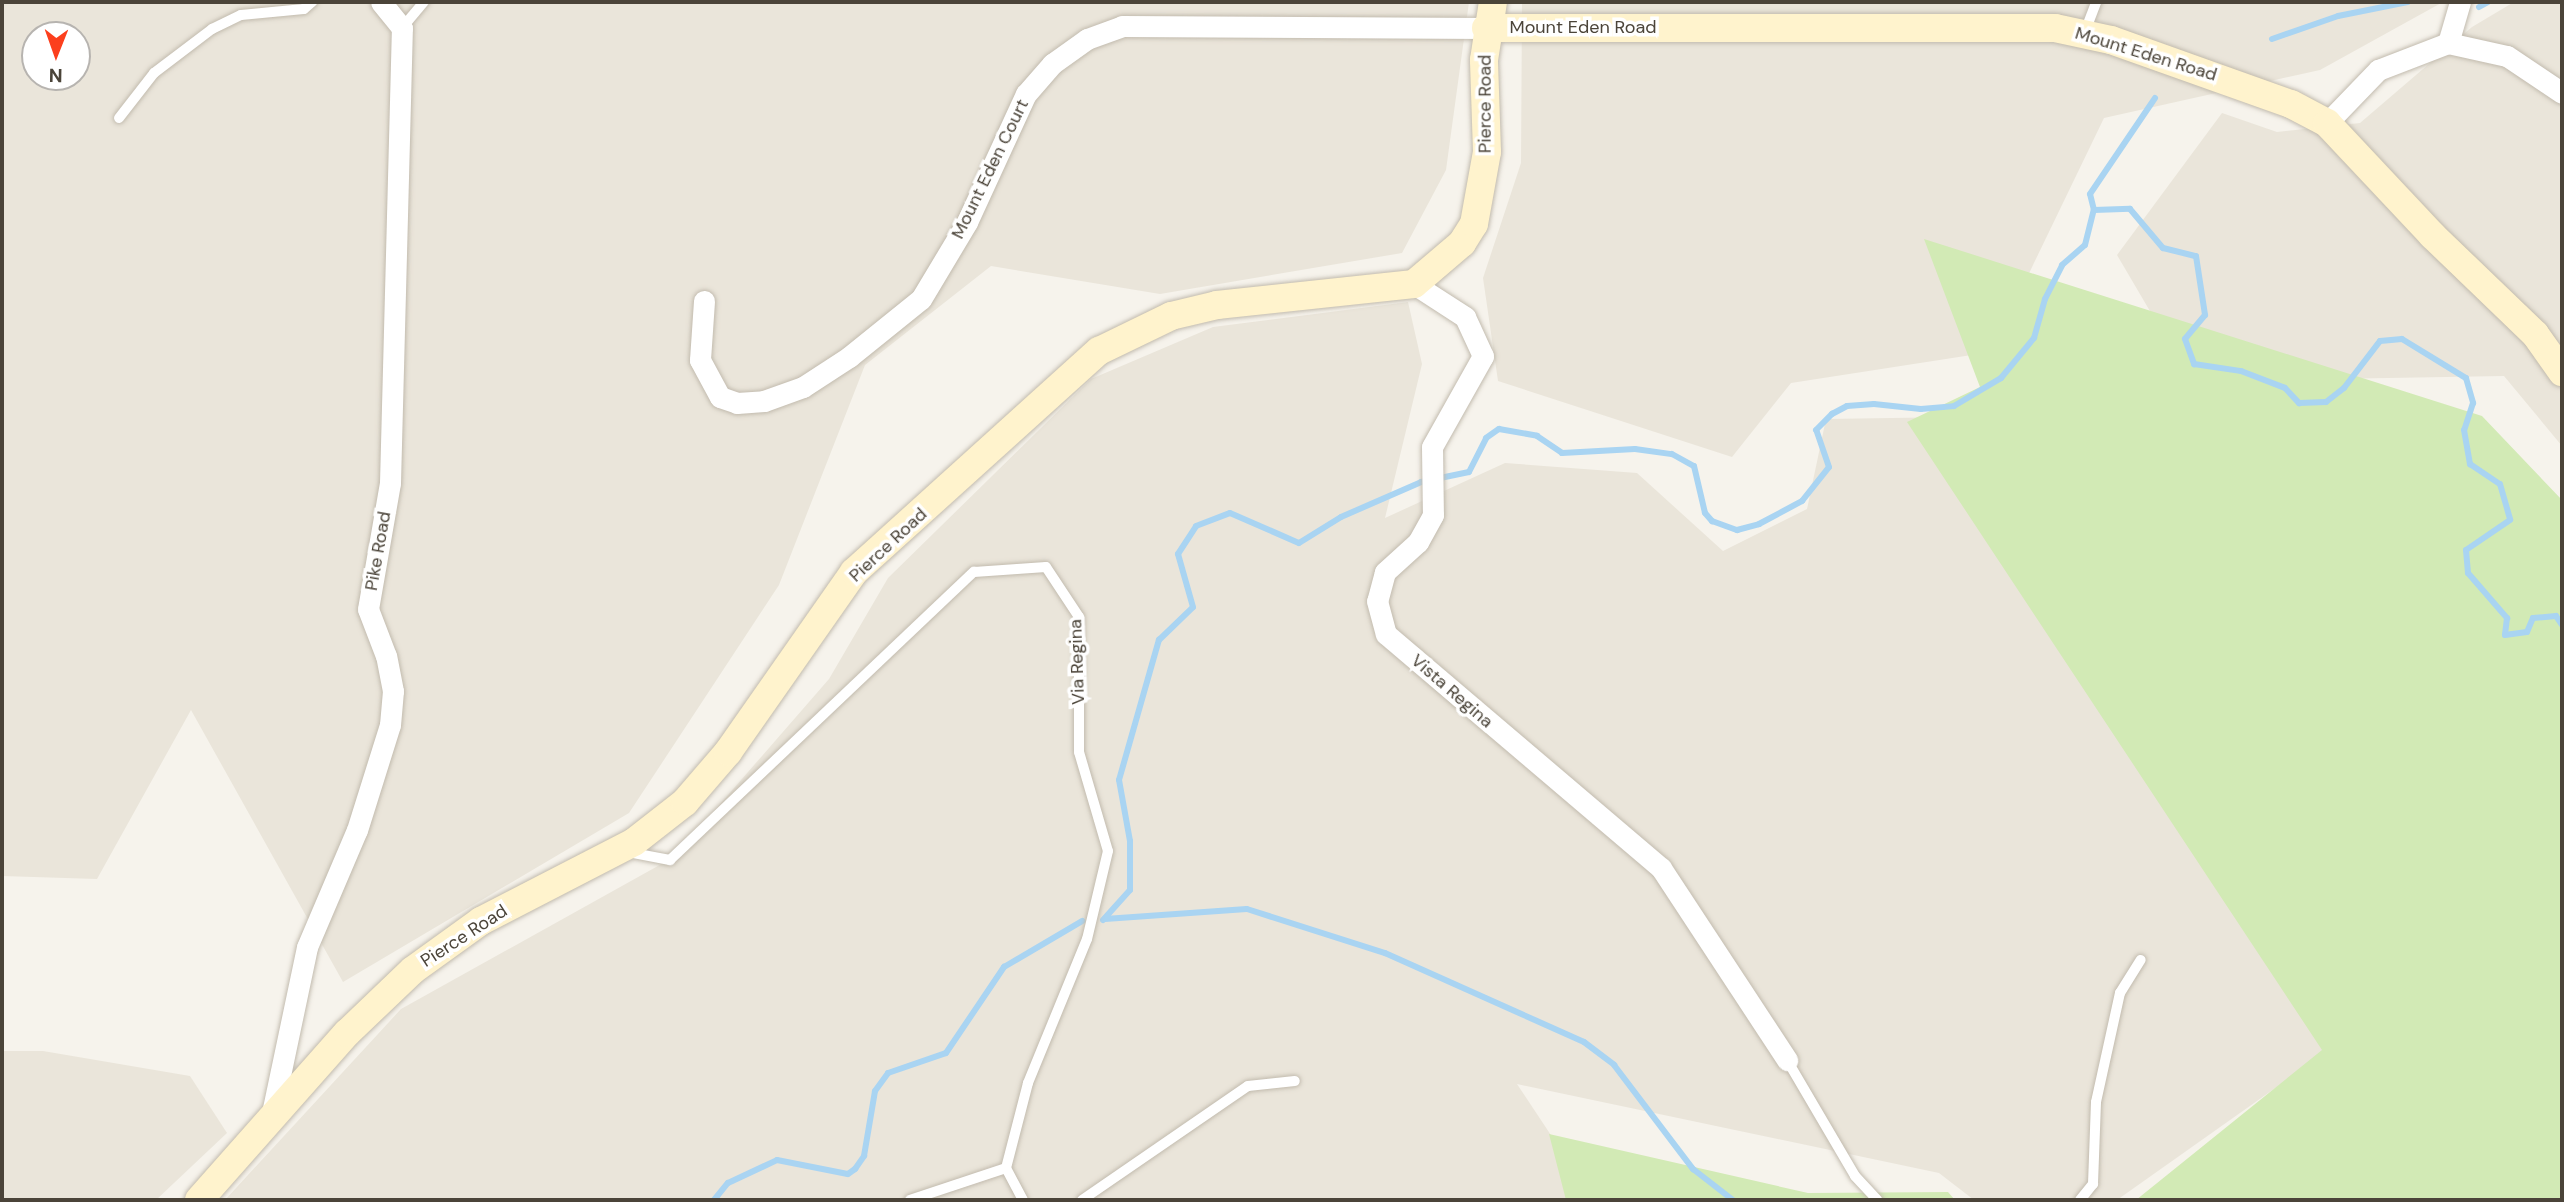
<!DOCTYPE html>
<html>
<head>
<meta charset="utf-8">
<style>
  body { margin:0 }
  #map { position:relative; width:2564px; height:1202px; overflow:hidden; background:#f6f3ec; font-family:"DM Sans",sans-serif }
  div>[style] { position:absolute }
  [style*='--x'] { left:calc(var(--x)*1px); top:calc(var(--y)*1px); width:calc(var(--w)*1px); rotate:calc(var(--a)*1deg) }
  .residential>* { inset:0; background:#eae5da }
  .green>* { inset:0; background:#d2eab5 }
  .stream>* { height:6px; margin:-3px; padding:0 3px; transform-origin:3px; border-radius:3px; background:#a9d4f2 }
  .roads { filter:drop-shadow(0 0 2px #c2bbae) drop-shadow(0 0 2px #c2bbae) }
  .lane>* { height:10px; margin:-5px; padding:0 5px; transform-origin:5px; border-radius:5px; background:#fff }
  .street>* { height:21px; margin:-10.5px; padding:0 10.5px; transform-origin:10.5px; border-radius:10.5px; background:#fff }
  .secondary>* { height:28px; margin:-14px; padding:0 14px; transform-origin:14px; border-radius:14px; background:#fff3cd }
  span { translate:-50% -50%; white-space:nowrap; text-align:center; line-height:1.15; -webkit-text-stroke:7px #fff; paint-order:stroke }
  .street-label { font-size:18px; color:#4b4439 }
  .frame { position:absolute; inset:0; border:4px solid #4b4439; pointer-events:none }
  .north { position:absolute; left:21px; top:21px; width:70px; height:70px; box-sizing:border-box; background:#fff; border:2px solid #b7b4b0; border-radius:50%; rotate:181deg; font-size:19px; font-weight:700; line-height:28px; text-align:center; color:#4b4439 }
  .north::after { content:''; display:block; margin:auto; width:24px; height:32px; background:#fc3f1d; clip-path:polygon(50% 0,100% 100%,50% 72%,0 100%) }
</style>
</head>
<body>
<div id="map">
  <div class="residential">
    <i style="clip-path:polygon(evenodd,2px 2px,1469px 2px,1446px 170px,1402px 253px,1160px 294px,991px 266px,865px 365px,779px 585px,629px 813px,343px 982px,191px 710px,97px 879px,2px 876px,2px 2px,35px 35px,77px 35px,77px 77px,35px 77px,35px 35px)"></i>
    <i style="clip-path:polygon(1522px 2px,2443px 2px,2320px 70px,2104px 118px,1991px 352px,1791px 383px,1732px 457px,1498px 381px,1483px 278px,1521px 163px)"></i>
    <i style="clip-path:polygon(2514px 2px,2562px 2px,2562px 446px,2504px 376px,2268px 380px,2164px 335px,2117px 255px,2222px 113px,2277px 132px,2360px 123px,2472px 27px)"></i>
    <i style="clip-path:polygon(1408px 302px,1422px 364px,1385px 518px,1505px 463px,1637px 473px,1723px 551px,1807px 509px,1826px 419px,1957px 417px,2363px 1026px,2117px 1200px,1974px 1200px,1939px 1173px,1517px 1084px,1594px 1200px,225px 1200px,401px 1009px,674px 857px,829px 679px,888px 578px,1091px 379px,1213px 327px)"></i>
    <i style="clip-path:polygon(2px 1051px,43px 1051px,190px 1076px,227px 1133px,156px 1200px,2px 1200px)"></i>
  </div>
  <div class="green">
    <i style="clip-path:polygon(1924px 239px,2482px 416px,2562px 500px,2562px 1200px,2136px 1200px,2322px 1050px,1907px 422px,1980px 387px)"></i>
    <i style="clip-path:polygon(1549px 1134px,1808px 1193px,1948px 1192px,1955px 1200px,1566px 1200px)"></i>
  </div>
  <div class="stream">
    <i style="--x:2479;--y:7;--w:10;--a:-29"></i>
    <i style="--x:2272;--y:39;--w:70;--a:-19.2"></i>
    <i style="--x:2338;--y:16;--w:71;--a:-11.3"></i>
    <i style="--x:2094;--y:210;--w:16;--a:-104"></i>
    <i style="--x:2090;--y:194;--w:116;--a:-55.9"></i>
    <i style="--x:1105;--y:919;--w:142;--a:-4"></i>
    <i style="--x:1247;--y:909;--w:145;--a:17.7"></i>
    <i style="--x:1385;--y:953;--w:218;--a:24.1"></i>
    <i style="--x:1584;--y:1042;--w:38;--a:37"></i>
    <i style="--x:1614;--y:1065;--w:131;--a:52.8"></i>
    <i style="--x:1693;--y:1169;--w:51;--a:37.8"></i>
    <i style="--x:1103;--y:920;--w:40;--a:-48"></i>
    <i style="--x:1130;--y:890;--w:49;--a:-90"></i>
    <i style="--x:1130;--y:841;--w:62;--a:-100.2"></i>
    <i style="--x:1119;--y:780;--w:146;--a:-74.1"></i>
    <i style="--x:1159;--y:640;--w:47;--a:-44.1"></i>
    <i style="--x:1193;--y:607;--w:55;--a:-105.8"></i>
    <i style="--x:1178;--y:554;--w:33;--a:-57"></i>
    <i style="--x:1196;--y:526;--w:36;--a:-21"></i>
    <i style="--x:1230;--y:513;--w:75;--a:23.5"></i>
    <i style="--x:1299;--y:543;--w:49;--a:-31.8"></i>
    <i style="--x:1341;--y:517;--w:87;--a:-23.6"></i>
    <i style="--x:1421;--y:482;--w:49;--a:-11.8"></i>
    <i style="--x:1469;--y:472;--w:38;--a:-63"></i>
    <i style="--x:1486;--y:438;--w:16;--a:-35"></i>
    <i style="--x:1499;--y:429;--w:39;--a:10"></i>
    <i style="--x:1537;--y:436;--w:30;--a:34"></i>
    <i style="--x:1562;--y:453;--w:73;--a:-3.1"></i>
    <i style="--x:1635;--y:449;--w:37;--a:8"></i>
    <i style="--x:1672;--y:454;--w:25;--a:29"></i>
    <i style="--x:1694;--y:466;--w:48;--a:76.8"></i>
    <i style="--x:1705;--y:513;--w:11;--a:49"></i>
    <i style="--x:1712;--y:521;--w:27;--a:20"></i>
    <i style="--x:1737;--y:530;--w:23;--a:-15"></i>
    <i style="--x:1759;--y:524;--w:49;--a:-28.1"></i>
    <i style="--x:1802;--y:501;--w:43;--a:-51.5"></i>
    <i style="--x:1829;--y:467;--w:39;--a:-109"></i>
    <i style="--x:1816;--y:430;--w:23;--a:-45"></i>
    <i style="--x:1832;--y:414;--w:17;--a:-28"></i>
    <i style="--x:1847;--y:406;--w:27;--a:-4"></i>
    <i style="--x:1874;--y:404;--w:47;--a:6.1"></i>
    <i style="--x:1921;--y:409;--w:33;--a:-5"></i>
    <i style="--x:1954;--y:406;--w:55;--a:-30.8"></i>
    <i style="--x:2001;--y:378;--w:52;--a:-50.5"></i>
    <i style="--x:2034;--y:338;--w:41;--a:-74.2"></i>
    <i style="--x:2045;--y:299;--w:38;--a:-63"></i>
    <i style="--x:2062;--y:265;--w:30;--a:-41"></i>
    <i style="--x:2085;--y:245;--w:36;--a:-76"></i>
    <i style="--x:2094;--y:210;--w:36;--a:-2"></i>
    <i style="--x:2130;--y:209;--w:51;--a:49.8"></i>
    <i style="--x:2163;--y:248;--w:34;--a:14"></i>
    <i style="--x:2196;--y:256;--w:60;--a:81.3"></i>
    <i style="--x:2205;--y:315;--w:31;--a:130"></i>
    <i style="--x:2185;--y:339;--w:27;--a:70"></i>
    <i style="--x:2194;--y:364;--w:48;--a:8.5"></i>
    <i style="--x:2241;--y:371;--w:47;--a:21.1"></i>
    <i style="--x:2285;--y:388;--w:21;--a:47"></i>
    <i style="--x:2299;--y:403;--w:27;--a:-2"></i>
    <i style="--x:2326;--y:402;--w:23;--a:-38"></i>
    <i style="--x:2344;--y:388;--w:59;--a:-52.5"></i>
    <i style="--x:2380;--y:341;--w:22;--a:-5"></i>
    <i style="--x:2402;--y:339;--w:75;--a:31.4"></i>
    <i style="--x:2466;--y:378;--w:26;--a:74"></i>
    <i style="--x:2473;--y:403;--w:28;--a:108"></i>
    <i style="--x:2464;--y:430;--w:35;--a:80"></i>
    <i style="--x:2470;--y:464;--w:36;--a:34"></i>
    <i style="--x:2500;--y:484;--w:37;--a:74"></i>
    <i style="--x:2510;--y:520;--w:53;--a:145.7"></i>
    <i style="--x:2466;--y:550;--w:23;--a:85"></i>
    <i style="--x:2468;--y:573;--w:60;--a:49.1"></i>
    <i style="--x:2507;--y:618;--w:17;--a:97"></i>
    <i style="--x:2505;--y:635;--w:22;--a:-8"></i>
    <i style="--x:2527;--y:632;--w:15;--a:-67"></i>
    <i style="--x:2533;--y:618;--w:23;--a:-5"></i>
    <i style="--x:2556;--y:616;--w:11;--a:56"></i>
    <i style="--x:714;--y:1200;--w:22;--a:-51"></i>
    <i style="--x:728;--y:1183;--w:54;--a:-25.1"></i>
    <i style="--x:777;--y:1160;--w:72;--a:11.2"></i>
    <i style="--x:848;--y:1174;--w:9;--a:-36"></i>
    <i style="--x:855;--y:1169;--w:16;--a:-55"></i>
    <i style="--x:864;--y:1156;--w:66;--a:-80.4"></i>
    <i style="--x:875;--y:1091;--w:22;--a:-54"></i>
    <i style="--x:888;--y:1073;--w:61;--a:-19"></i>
    <i style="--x:946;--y:1053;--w:104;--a:-56"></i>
    <i style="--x:1004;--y:967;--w:91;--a:-30.5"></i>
  </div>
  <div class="roads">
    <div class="lane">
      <i style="--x:402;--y:28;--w:34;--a:-50"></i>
      <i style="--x:2084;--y:34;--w:34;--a:-69"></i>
      <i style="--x:119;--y:118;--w:57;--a:-52.1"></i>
      <i style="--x:154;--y:73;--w:73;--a:-37.2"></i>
      <i style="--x:212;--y:29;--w:32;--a:-26"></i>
      <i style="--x:241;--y:15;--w:63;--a:-5.4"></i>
      <i style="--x:304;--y:9;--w:11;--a:-41"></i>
      <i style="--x:628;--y:852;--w:43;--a:10.8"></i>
      <i style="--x:670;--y:860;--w:419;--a:-43.5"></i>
      <i style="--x:974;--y:572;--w:72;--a:-4"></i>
      <i style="--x:1046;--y:567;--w:60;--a:56.6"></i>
      <i style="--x:1079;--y:617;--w:135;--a:90"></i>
      <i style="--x:1079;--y:752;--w:103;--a:73.7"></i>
      <i style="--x:1108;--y:851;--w:90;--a:103.4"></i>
      <i style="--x:1087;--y:939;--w:156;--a:112.3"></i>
      <i style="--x:1028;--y:1083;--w:88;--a:104.5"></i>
      <i style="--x:1006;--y:1168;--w:36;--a:62"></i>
      <i style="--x:1787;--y:1060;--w:134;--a:59.6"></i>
      <i style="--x:1855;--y:1176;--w:33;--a:47"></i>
      <i style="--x:910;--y:1200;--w:101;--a:-18.4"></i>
      <i style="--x:1082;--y:1200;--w:201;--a:-34.5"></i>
      <i style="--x:1248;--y:1086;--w:47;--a:-6.1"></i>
      <i style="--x:2080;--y:1200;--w:21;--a:-51"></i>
      <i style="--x:2093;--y:1184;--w:82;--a:-87.9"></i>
      <i style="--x:2096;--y:1102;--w:112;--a:-77.6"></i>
      <i style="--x:2120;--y:993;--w:39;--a:-58"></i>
    </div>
    <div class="street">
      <i style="--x:2448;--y:43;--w:43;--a:-73.7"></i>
      <i style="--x:2327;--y:123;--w:74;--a:-46.1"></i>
      <i style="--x:2378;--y:70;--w:75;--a:-21.1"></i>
      <i style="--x:2448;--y:43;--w:60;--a:12.4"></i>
      <i style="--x:2507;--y:56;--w:66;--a:33.9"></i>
      <i style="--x:1414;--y:284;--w:61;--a:32.9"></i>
      <i style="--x:1465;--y:317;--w:43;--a:65.2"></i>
      <i style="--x:1483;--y:356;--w:104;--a:119.3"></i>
      <i style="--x:1432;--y:447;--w:68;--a:89.2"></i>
      <i style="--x:1433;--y:515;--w:31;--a:119"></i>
      <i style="--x:1418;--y:542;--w:45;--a:137.7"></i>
      <i style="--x:1385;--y:572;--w:30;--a:105"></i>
      <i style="--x:1377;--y:601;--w:34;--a:75"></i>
      <i style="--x:1386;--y:634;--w:361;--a:40.4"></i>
      <i style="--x:1661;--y:868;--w:230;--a:56.7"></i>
      <i style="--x:704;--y:301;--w:59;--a:93.9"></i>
      <i style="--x:700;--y:360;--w:42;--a:61.6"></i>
      <i style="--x:720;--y:397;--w:18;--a:19"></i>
      <i style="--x:737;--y:403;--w:27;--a:-4"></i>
      <i style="--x:764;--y:401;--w:41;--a:-19.7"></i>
      <i style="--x:803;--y:387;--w:55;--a:-33.1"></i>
      <i style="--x:849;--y:357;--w:92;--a:-38.9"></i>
      <i style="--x:921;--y:299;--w:90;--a:-59.1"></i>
      <i style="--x:967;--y:222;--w:141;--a:-65.3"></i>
      <i style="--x:1026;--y:94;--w:40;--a:-49"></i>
      <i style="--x:1052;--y:64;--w:43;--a:-35.5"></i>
      <i style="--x:1087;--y:39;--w:37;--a:-20"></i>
      <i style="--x:1122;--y:26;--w:364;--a:0.3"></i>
      <i style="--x:271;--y:1118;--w:175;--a:-78.1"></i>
      <i style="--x:307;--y:947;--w:127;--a:-66.9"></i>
      <i style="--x:357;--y:830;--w:110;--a:-72.6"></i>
      <i style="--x:390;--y:725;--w:34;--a:-85"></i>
      <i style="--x:393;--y:691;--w:36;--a:-101"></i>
      <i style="--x:386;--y:656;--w:50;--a:-111"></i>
      <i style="--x:368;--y:609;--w:128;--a:-80.1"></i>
      <i style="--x:390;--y:483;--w:455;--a:-88.5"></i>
      <i style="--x:402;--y:28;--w:33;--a:-129"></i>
    </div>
    <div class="secondary">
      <i style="--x:1486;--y:28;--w:569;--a:0"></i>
      <i style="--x:2055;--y:28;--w:57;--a:12.1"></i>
      <i style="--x:2111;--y:40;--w:191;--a:19.6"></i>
      <i style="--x:2291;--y:104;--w:41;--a:27.8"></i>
      <i style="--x:2327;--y:123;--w:154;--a:46.8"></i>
      <i style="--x:2432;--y:235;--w:143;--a:43.9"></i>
      <i style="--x:2535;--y:334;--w:47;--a:54.6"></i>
      <i style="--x:199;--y:1200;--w:223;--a:-48.5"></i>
      <i style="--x:347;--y:1033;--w:91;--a:-43.7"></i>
      <i style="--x:413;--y:970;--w:84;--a:-35.8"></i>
      <i style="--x:481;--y:921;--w:172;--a:-27.3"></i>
      <i style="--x:634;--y:842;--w:65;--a:-38.1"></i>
      <i style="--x:685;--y:802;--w:66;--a:-49.3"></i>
      <i style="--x:728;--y:752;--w:220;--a:-55"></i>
      <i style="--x:854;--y:572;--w:330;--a:-42.1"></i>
      <i style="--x:1099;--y:351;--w:80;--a:-25.9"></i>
      <i style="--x:1171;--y:316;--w:47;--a:-13.4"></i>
      <i style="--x:1217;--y:305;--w:198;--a:-6.1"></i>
      <i style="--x:1414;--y:284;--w:63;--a:-40.5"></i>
      <i style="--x:1462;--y:243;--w:22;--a:-58"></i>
      <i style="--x:1474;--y:224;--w:73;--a:-79.8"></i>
      <i style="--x:1487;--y:152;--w:92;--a:-91.9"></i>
      <i style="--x:1484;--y:60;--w:59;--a:-81.2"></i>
    </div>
  </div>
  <div class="street-label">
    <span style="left:1583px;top:27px">Mount Eden Road</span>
    <span style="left:2146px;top:54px;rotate:17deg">Mount Eden Road</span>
    <span style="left:1485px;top:104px;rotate:-90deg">Pierce Road</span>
    <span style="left:990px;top:169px;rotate:-64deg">Mount Eden Court</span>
    <span style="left:888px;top:545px;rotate:-43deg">Pierce Road</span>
    <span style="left:378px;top:551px;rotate:-80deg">Pike Road</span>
    <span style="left:1077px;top:662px;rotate:-92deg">Via Regina</span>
    <span style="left:1452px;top:691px;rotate:41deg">Vista Regina</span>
    <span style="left:464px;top:936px;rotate:-33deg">Pierce Road</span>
  </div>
  <div class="frame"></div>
  <div class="north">N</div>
</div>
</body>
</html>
